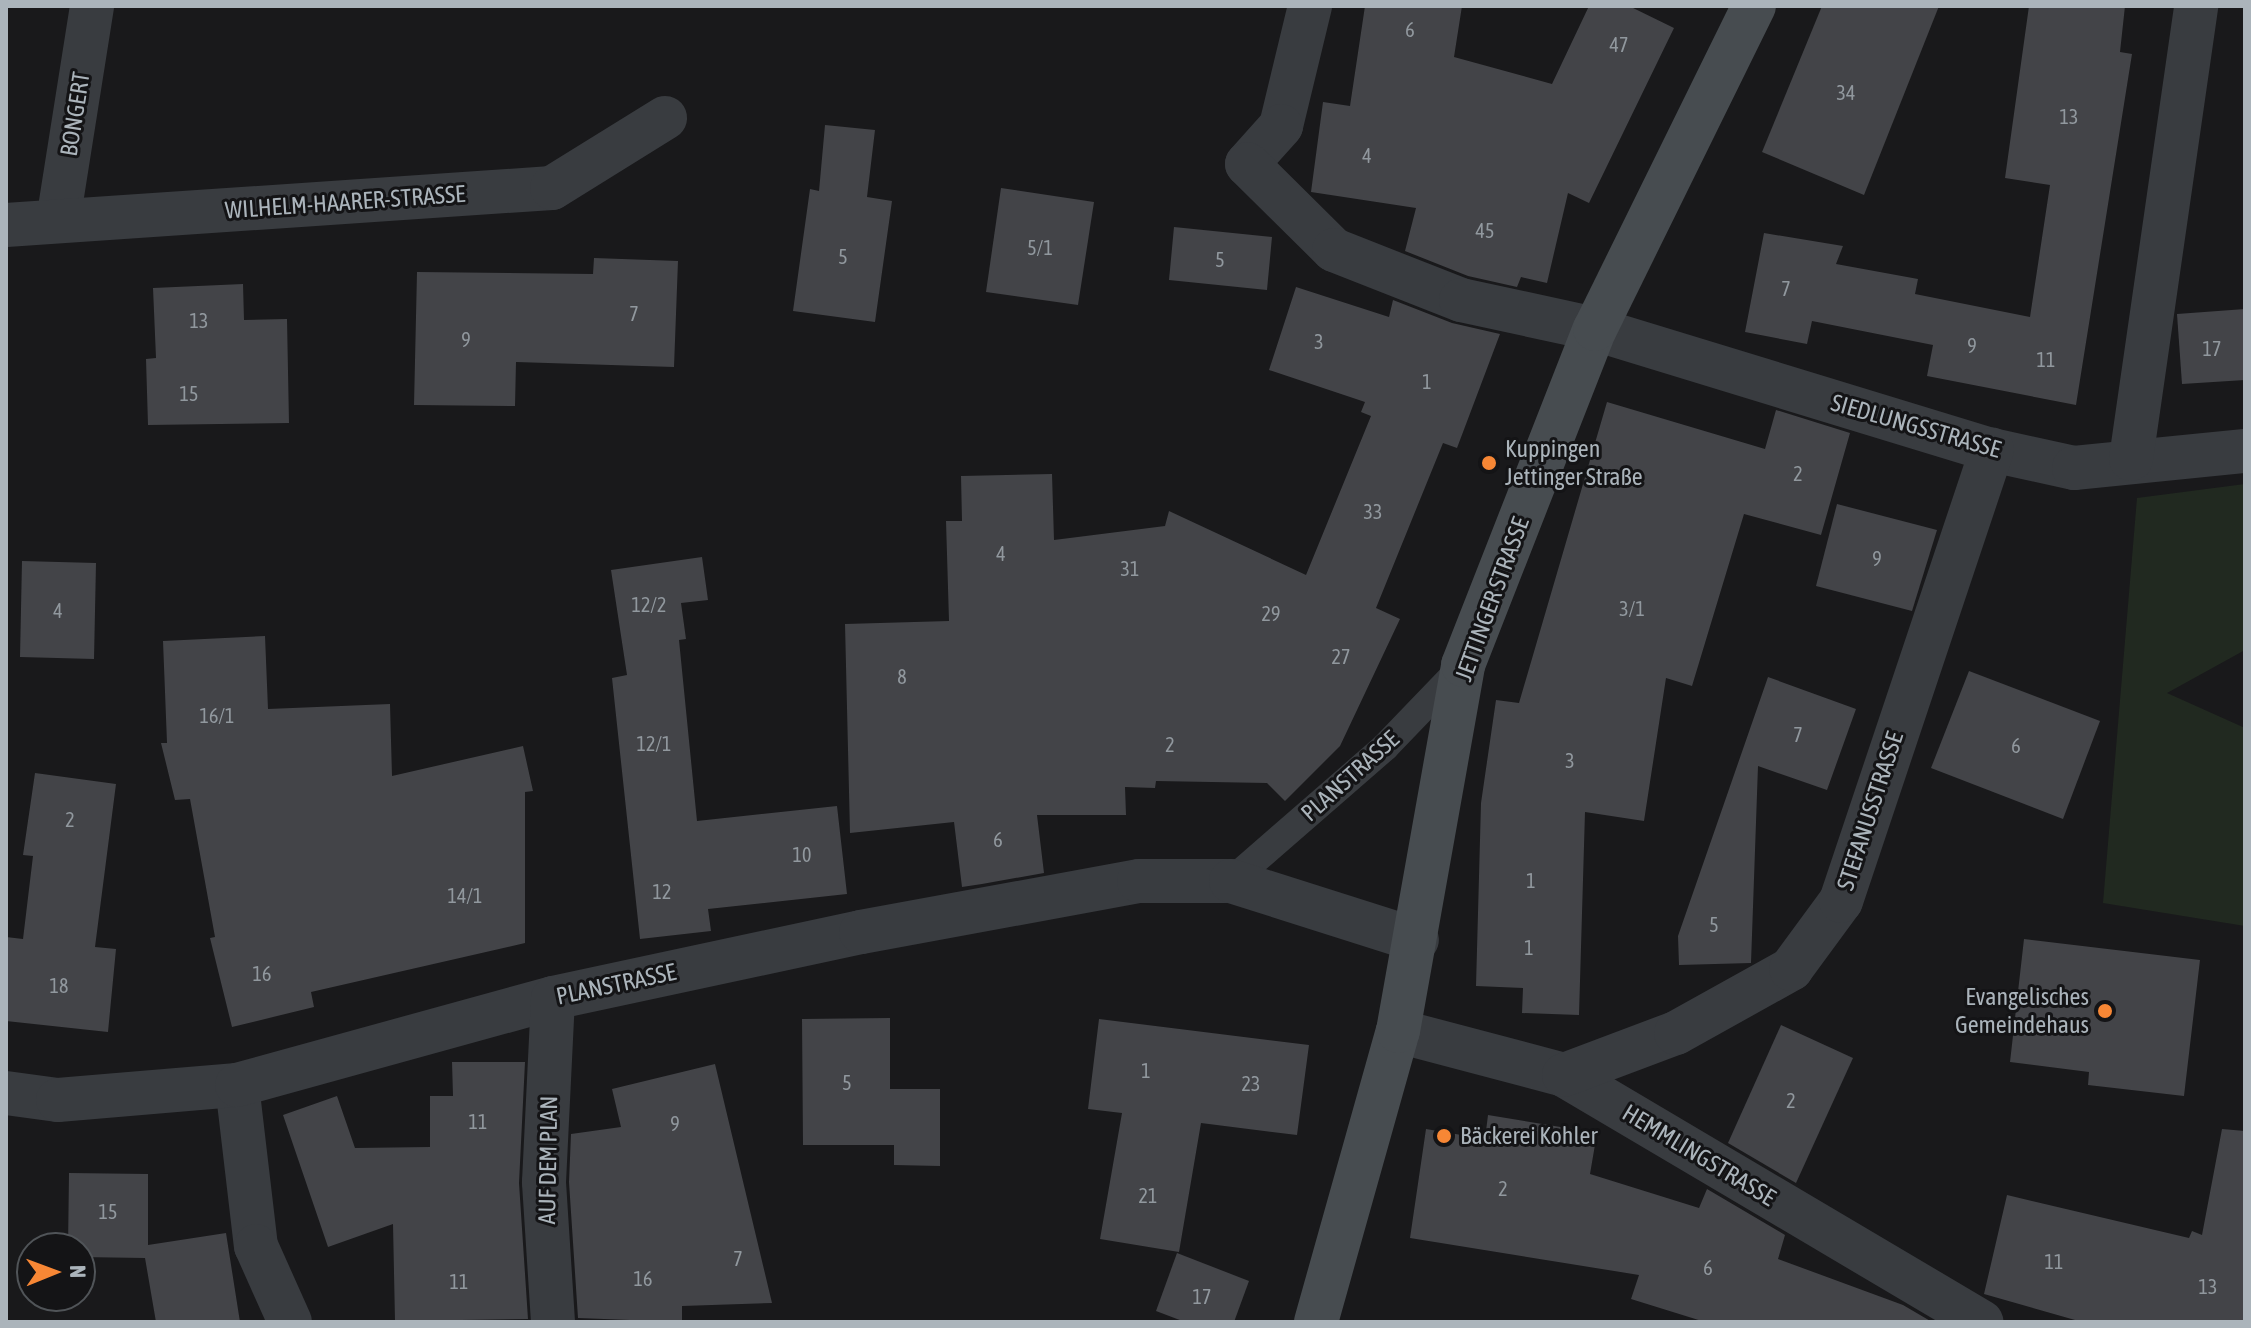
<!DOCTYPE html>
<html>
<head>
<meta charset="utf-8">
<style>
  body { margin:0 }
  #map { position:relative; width:2251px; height:1328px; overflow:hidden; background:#19191b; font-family:"Asap Condensed",sans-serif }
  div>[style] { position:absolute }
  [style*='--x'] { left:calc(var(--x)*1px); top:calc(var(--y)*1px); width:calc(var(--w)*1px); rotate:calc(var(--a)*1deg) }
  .green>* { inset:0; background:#212920 }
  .building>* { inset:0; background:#434448 }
  .service>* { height:28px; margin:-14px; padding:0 14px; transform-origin:14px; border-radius:14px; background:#393c40 }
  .minor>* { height:44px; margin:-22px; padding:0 22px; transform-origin:22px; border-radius:22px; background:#393c40 }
  .secondary>* { height:44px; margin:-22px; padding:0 22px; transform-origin:22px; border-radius:22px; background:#474c50 }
  .dots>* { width:22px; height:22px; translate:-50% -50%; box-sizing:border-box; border:4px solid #141416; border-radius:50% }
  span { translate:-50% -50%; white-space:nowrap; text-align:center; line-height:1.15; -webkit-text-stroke:6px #141416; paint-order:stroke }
  .number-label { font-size:20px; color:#91989e }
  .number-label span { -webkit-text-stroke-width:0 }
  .street-label { font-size:24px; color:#abb4bb }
  .poi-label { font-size:24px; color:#abb4bb }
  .left { translate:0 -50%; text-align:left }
  .right { translate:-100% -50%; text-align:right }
  .frame { position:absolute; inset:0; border:8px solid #abb4bb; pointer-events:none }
  .north { position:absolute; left:16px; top:1232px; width:80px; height:80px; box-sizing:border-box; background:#141416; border:2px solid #505458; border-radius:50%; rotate:89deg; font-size:22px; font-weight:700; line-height:32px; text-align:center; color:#abb4bb }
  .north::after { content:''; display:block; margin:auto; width:28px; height:36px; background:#f78735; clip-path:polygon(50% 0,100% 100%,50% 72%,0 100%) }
</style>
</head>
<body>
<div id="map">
  <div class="green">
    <i style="clip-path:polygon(2245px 484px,2245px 650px,2167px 693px,2245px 728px,2245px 926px,2103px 903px,2137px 498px)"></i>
  </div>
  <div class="building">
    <i style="clip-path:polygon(1365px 6px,1462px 6px,1454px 57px,1552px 84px,1589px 6px,1629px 6px,1674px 28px,1589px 203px,1568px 193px,1547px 283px,1521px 277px,1517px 287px,1468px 276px,1405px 251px,1416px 208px,1311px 192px,1323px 102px,1350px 106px)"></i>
    <i style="clip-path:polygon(1822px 6px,1939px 6px,1864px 195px,1762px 152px)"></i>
    <i style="clip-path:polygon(2029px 6px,2125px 6px,2120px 52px,2132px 54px,2076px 405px,1927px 376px,1933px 345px,1812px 321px,1807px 344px,1745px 332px,1764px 233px,1843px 246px,1836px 264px,1918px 279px,1915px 294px,2030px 317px,2050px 185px,2005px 178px)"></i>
    <i style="clip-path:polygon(825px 125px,875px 130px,867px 197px,892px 201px,875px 322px,793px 311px,810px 189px,819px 191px)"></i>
    <i style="clip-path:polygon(1001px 188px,1094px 202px,1078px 305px,986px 292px)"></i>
    <i style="clip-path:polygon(1174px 227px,1272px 237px,1267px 290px,1169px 280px)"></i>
    <i style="clip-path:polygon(594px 258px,678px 261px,674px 367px,516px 362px,515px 406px,414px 405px,417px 272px,593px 274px)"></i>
    <i style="clip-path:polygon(243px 284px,244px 320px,287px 319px,289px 423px,148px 425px,146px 359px,156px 358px,153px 288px)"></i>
    <i style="clip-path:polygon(1296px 287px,1389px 317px,1393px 300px,1452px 323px,1500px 334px,1457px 448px,1443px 443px,1376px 608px,1400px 619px,1340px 746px,1285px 801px,1267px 783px,1156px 781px,1155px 788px,1125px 787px,1126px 815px,1037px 815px,1044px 873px,982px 884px,962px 887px,954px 822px,850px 833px,845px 624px,949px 621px,946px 521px,962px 521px,961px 476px,1052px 474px,1054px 540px,1165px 526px,1169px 511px,1306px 575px,1371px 416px,1361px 412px,1365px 402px,1269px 370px)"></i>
    <i style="clip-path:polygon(2245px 309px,2245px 380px,2182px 384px,2177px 314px)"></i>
    <i style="clip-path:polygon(1607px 402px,1765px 449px,1776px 410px,1850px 433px,1821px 535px,1744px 514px,1692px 686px,1666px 678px,1644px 821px,1585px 812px,1579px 1015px,1522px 1013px,1523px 988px,1476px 986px,1481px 803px,1496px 700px,1519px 703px)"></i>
    <i style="clip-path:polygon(1837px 504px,1937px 530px,1912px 611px,1816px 586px)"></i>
    <i style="clip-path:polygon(702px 557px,708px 600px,681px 603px,686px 639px,679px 640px,697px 821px,837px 806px,847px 894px,708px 909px,711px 931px,640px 939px,612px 678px,627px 675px,611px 570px)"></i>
    <i style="clip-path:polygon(22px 561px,96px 563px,94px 659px,20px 657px)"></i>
    <i style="clip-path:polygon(265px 636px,268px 709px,390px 704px,392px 776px,523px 746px,533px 791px,525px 792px,525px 943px,311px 992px,314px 1007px,232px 1027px,210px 938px,215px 937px,190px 799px,175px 800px,161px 743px,167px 743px,163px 641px)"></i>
    <i style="clip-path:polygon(1969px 671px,2100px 721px,2063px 819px,1931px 768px)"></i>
    <i style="clip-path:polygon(1768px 677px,1856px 709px,1827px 790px,1758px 766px,1751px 963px,1679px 965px,1678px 936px)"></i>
    <i style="clip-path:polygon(35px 773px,116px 784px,95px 947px,116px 949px,108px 1032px,6px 1021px,6px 937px,23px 939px,33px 856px,23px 855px)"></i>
    <i style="clip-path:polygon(2024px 939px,2200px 960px,2184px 1096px,2088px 1085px,2089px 1072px,2010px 1062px)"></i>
    <i style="clip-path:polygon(890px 1018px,890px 1089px,940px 1089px,940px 1166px,894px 1165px,894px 1145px,803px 1145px,802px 1019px)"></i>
    <i style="clip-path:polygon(1099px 1019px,1309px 1045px,1297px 1135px,1201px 1123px,1179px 1252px,1100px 1239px,1122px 1113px,1088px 1109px)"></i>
    <i style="clip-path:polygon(1781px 1025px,1853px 1058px,1796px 1183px,1728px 1143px)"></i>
    <i style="clip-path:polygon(452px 1062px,525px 1062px,519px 1183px,528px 1319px,395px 1321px,393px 1224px,328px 1247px,283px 1115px,337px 1096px,355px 1148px,430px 1147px,430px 1096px,453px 1096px)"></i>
    <i style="clip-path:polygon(715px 1064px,772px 1303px,682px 1306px,682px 1322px,578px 1318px,569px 1182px,571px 1134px,621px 1127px,612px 1089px)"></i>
    <i style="clip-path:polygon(1488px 1115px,1597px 1133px,1590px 1174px,1699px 1208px,1707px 1189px,1785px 1235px,1778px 1259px,1903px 1305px,1932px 1322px,1705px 1322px,1631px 1299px,1639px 1275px,1410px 1238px,1426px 1129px,1485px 1139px)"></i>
    <i style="clip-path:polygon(2222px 1129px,2245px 1131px,2245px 1322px,2082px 1322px,1984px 1294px,2007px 1195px,2189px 1238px,2192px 1231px,2202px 1235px)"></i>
    <i style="clip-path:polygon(69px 1173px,148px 1174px,148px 1245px,226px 1233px,240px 1322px,156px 1322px,145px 1258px,80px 1257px,80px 1248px,68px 1248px)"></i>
    <i style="clip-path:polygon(1177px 1253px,1249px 1281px,1234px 1322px,1185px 1322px,1156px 1311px)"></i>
  </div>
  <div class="service">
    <i style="--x:1231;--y:881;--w:204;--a:-41"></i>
    <i style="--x:1385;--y:747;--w:111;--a:-46.1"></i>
  </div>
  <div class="minor">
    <i style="--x:1310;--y:6;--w:123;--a:103.6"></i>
    <i style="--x:1281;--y:126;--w:51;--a:131.8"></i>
    <i style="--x:1247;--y:164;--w:122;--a:44.7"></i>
    <i style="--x:1334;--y:250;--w:136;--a:21.5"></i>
    <i style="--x:1461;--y:300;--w:137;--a:12.2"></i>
    <i style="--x:1595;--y:329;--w:415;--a:17"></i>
    <i style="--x:1992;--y:450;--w:84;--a:12.4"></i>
    <i style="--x:2074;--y:468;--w:172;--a:-5.7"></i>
    <i style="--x:58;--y:221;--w:218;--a:-81"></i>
    <i style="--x:6;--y:225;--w:547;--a:-3.88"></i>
    <i style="--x:552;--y:188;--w:133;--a:-31.8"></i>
    <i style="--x:2131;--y:459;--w:458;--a:-81.8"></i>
    <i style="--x:1398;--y:1031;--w:172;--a:14.8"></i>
    <i style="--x:1564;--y:1075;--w:485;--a:30.6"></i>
    <i style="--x:1564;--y:1075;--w:120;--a:-20.6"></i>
    <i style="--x:1676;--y:1033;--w:132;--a:-29.1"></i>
    <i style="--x:1791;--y:969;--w:84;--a:-53.7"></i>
    <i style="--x:1841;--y:901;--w:476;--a:-71.5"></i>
    <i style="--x:237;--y:1085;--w:162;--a:83.3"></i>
    <i style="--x:256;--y:1246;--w:83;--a:65.9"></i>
    <i style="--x:6;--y:1093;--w:52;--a:7.7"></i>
    <i style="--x:58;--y:1100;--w:180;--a:-4.8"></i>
    <i style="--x:237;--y:1085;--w:328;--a:-15.4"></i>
    <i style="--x:553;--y:998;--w:315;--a:-12.1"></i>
    <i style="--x:861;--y:932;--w:283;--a:-10.4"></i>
    <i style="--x:1139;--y:881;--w:92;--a:0"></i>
    <i style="--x:1231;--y:881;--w:195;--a:17.6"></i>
    <i style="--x:553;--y:1322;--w:140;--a:-93.7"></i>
    <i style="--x:544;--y:1182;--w:184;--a:-87.2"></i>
  </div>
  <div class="secondary">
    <i style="--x:1316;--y:1322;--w:302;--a:-74.3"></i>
    <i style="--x:1398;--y:1031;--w:372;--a:-79.9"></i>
    <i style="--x:1463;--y:665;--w:361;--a:-68.6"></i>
    <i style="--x:1595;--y:329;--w:360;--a:-63.8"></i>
  </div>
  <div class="dots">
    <i style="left:1489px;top:463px;background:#f78735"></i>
    <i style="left:2105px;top:1011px;background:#f78735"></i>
    <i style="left:1444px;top:1136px;background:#f78735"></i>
  </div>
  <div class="number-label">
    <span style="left:1410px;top:29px">6</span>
    <span style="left:1619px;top:44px">47</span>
    <span style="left:1846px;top:92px">34</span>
    <span style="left:2069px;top:116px">13</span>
    <span style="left:1367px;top:155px">4</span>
    <span style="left:1485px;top:230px">45</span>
    <span style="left:1040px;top:247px">5/1</span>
    <span style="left:843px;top:256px">5</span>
    <span style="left:1220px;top:259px">5</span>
    <span style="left:1786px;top:288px">7</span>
    <span style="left:634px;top:313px">7</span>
    <span style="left:199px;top:320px">13</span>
    <span style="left:466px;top:339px">9</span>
    <span style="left:1319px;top:341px">3</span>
    <span style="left:1972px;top:345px">9</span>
    <span style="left:2212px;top:348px">17</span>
    <span style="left:2046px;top:359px">11</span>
    <span style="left:1427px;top:381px">1</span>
    <span style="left:189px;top:393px">15</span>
    <span style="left:1798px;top:473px">2</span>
    <span style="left:1373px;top:511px">33</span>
    <span style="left:1001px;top:553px">4</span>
    <span style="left:1877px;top:558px">9</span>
    <span style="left:1130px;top:568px">31</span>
    <span style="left:649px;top:604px">12/2</span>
    <span style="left:1632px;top:608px">3/1</span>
    <span style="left:58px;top:610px">4</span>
    <span style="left:1271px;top:613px">29</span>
    <span style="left:1341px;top:656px">27</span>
    <span style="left:902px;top:676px">8</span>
    <span style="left:217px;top:715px">16/1</span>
    <span style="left:1798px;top:734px">7</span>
    <span style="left:654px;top:743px">12/1</span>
    <span style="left:1170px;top:744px">2</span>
    <span style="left:2016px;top:745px">6</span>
    <span style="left:1570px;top:760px">3</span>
    <span style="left:70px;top:819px">2</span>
    <span style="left:998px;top:839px">6</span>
    <span style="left:802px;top:854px">10</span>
    <span style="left:1531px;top:880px">1</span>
    <span style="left:662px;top:891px">12</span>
    <span style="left:465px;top:895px">14/1</span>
    <span style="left:1714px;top:924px">5</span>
    <span style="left:1529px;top:947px">1</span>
    <span style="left:262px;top:973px">16</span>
    <span style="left:59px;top:985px">18</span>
    <span style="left:1146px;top:1070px">1</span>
    <span style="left:847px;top:1082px">5</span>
    <span style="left:1251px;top:1083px">23</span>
    <span style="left:1791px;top:1100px">2</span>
    <span style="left:478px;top:1121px">11</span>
    <span style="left:675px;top:1123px">9</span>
    <span style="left:1503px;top:1188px">2</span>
    <span style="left:1148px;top:1195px">21</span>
    <span style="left:108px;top:1211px">15</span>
    <span style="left:738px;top:1258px">7</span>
    <span style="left:2054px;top:1261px">11</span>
    <span style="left:1708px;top:1267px">6</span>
    <span style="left:643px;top:1278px">16</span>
    <span style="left:459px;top:1281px">11</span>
    <span style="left:2208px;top:1286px">13</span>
    <span style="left:1202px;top:1296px">17</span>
  </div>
  <div class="street-label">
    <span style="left:75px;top:114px;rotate:-81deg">BONGERT</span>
    <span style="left:345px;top:202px;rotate:-4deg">WILHELM-HAARER-STRASSE</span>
    <span style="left:1916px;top:426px;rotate:16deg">SIEDLUNGSSTRASSE</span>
    <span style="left:1492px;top:599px;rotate:-70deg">JETTINGER STRASSE</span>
    <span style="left:1350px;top:776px;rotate:-42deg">PLANSTRASSE</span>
    <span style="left:1870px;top:811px;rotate:-72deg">STEFANUSSTRASSE</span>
    <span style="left:616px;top:984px;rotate:-12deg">PLANSTRASSE</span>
    <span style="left:1699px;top:1155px;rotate:31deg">HEMMLINGSTRASSE</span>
    <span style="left:548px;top:1160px;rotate:-89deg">AUF DEM PLAN</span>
  </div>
  <div class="poi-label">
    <span class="left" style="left:1505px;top:463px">Kuppingen<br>Jettinger Straße</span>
    <span class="right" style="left:2089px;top:1011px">Evangelisches<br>Gemeindehaus</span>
    <span class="left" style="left:1460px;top:1136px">Bäckerei Kohler</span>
  </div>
  <div class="frame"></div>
  <div class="north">N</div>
</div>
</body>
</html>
